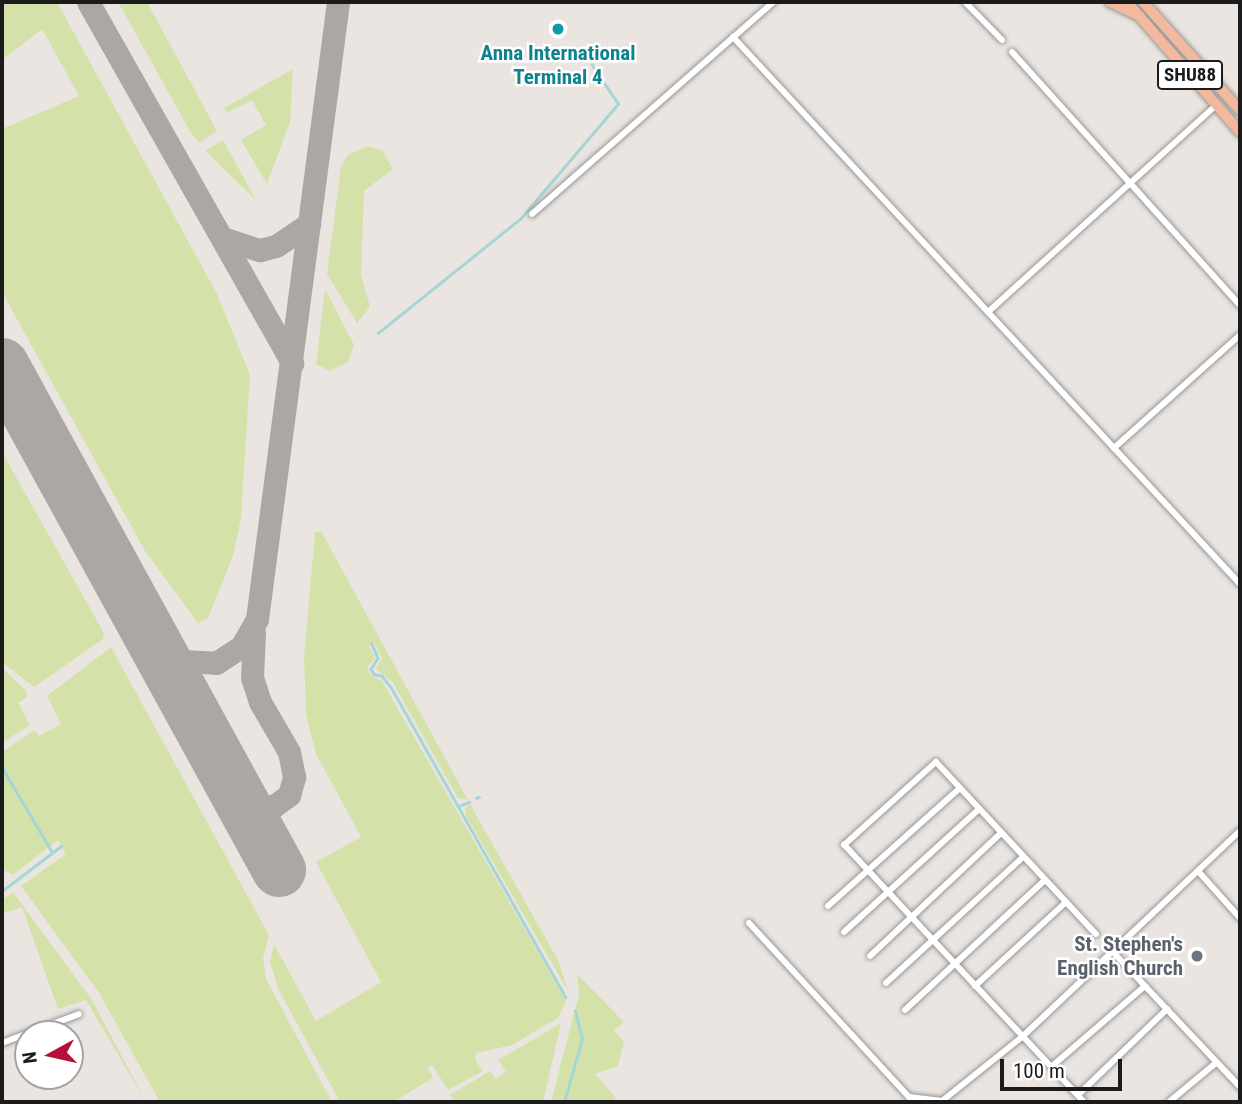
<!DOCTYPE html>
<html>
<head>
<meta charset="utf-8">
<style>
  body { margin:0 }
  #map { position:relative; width:1242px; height:1104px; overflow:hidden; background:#ebe5e1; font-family:"Roboto Condensed",sans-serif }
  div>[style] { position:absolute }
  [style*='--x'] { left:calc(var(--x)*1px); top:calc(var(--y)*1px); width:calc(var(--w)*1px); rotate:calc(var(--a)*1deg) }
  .grass>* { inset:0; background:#d4e2aa }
  .stream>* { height:2.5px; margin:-1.25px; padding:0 1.25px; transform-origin:1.25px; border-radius:1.25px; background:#a4d6d5 }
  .taxiway>* { height:23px; margin:-11.5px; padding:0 11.5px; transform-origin:11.5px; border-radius:11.5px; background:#aaa7a5 }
  .runway>* { height:54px; margin:-27px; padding:0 27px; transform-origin:27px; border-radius:27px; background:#aaa7a5 }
  .roads { filter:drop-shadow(0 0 2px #989898) drop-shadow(0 0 2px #989898) }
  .minor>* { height:6px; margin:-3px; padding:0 3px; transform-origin:3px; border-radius:3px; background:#fff }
  .primary>* { height:10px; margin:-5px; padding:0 5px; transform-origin:5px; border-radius:5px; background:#f3b99e }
  .dots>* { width:19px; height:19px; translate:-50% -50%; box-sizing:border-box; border:4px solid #fff; border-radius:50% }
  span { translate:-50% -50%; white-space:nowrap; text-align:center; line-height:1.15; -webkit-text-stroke:5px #fff; paint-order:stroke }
  .shield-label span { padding:2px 5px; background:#fff; border:2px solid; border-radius:5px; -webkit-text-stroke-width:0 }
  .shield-label { font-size:19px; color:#1b1b1b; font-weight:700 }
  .culture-label { font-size:21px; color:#0d838f; font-weight:700 }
  .worship-label { font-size:21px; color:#5b616d; font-weight:700 }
  .right { translate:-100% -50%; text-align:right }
  .frame { position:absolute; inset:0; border:4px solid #1b1b1b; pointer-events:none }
  .north { position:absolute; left:14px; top:1020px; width:70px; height:70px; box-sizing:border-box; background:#fff; border:2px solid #a4a4a4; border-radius:50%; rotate:262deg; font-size:19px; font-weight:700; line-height:28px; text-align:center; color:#1b1b1b }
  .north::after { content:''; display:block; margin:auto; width:24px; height:32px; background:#b51039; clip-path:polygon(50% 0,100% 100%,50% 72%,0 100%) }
  .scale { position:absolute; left:1000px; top:1059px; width:122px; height:32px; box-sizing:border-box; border:4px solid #1b1b1b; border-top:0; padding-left:9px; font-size:21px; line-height:24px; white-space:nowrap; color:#1b1b1b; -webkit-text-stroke:5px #fff; paint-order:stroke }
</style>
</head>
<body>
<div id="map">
  <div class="grass">
    <i style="clip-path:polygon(2px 2px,57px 2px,216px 292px,250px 375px,241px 518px,233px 556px,208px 618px,198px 623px,145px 551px,2px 292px,2px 129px,79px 96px,42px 29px,2px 60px)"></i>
    <i style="clip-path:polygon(118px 2px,147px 2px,217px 131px,199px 143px,191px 133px)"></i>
    <i style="clip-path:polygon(293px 69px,290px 122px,267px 184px,241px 140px,266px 125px,252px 100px,227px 113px,224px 108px)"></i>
    <i style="clip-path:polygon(223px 140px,256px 200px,205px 151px)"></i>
    <i style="clip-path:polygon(367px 146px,382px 150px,393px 169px,364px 191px,361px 275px,370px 307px,357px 323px,327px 274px,341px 166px,348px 155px)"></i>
    <i style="clip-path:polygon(325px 289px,354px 345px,348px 362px,330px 371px,316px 364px)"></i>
    <i style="clip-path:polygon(2px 452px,104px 633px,103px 639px,34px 687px,2px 662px)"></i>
    <i style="clip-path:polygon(321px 531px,468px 800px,458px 798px,393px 683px,376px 669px,382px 658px,374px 643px,369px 646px,375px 658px,367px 668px,371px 676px,382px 681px,566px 1001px,558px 1018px,512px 1045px,476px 1053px,475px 1060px,483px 1071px,448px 1090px,432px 1065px,428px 1068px,433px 1078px,393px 1102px,340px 1102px,279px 991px,270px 962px,274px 944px,316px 1021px,381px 982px,316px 862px,361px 837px,316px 754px,306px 715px,304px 657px,315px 532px)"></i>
    <i style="clip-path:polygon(111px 647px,269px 935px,263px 958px,266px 979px,332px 1102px,160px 1102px,99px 993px,21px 886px,66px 854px,58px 840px,13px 875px,2px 869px,2px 752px,35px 730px,39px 736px,61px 724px,47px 696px)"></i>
    <i style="clip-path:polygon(2px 668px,26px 691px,27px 697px,18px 703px,30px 725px,2px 743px)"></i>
    <i style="clip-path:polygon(470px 804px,558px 960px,568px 991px,466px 816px,465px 808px)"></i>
    <i style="clip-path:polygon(13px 892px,92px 1000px,146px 1102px,86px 1000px,58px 1009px,22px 907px,2px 914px,2px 900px)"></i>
    <i style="clip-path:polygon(577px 974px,624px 1022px,614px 1030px,624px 1042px,618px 1066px,595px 1074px,619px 1102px,551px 1102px,579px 995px)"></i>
    <i style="clip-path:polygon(561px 1023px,543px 1102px,455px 1102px,450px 1095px,490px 1071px,496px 1079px,506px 1072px,498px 1060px)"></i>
  </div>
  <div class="stream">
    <i style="--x:378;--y:333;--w:182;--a:-38.8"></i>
    <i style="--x:520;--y:219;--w:151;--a:-49.6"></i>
    <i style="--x:618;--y:104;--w:47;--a:-123.7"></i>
    <i style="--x:372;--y:644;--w:15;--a:67"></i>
    <i style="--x:378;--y:658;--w:13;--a:122"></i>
    <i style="--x:371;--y:669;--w:6;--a:59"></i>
    <i style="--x:374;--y:674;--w:8;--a:14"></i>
    <i style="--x:382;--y:676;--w:14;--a:51"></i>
    <i style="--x:391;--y:687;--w:356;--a:60.6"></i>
    <i style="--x:2;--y:767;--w:99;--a:59.5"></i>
    <i style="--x:476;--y:798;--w:3;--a:-18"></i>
    <i style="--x:459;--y:806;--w:11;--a:-22"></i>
    <i style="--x:2;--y:891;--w:74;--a:-37.3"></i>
    <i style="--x:564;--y:1102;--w:66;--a:-74.1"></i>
    <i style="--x:582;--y:1039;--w:29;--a:-104"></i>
  </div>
  <div class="taxiway">
    <i style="--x:88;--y:2;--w:415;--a:60.5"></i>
    <i style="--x:222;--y:238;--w:40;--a:18"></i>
    <i style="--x:260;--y:250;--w:16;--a:-14"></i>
    <i style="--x:276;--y:246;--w:40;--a:-34"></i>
    <i style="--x:155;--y:643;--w:32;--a:35"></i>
    <i style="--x:181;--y:661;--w:35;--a:3"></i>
    <i style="--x:216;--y:663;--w:30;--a:-33"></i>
    <i style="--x:241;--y:647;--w:32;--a:-60"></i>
    <i style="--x:257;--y:619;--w:622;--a:-82.52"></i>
    <i style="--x:239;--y:797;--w:18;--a:34"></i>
    <i style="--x:254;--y:807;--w:20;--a:-3"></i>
    <i style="--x:274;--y:806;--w:19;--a:-36"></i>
    <i style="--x:289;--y:795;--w:19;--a:-74"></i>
    <i style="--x:294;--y:777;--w:25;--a:-101"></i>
    <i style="--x:289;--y:752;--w:58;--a:-120.1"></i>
    <i style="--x:260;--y:702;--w:25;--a:-108"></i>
    <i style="--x:252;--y:678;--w:46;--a:-87.5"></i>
  </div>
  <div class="runway">
    <i style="--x:2;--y:365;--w:576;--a:61.25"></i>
  </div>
  <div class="roads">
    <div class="minor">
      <i style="--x:965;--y:2;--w:53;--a:45.8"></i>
      <i style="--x:733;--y:37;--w:746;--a:47.17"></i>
      <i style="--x:1012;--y:52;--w:341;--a:48"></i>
      <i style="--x:532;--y:214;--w:321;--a:-41.3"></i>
      <i style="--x:988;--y:312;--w:308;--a:-42.2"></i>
      <i style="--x:1114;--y:448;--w:169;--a:-41.9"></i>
      <i style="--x:1198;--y:871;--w:63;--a:48.2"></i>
      <i style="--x:828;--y:906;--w:177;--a:-41.8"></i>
      <i style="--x:749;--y:923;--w:236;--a:47.4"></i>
      <i style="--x:909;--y:1097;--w:33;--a:7"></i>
      <i style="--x:942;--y:1101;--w:102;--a:-38.7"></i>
      <i style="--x:1022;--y:1037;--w:300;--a:-43.4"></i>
      <i style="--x:844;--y:932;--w:183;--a:-42.3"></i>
      <i style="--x:1112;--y:951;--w:187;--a:46.7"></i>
      <i style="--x:870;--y:956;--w:180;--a:-43.2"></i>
      <i style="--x:886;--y:983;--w:186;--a:-42.6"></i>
      <i style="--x:975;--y:986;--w:124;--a:-42.7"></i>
      <i style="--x:905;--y:1010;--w:191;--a:-42.9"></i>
      <i style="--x:2;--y:1043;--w:82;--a:-20.6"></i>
      <i style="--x:1051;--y:1067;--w:124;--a:-40.8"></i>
      <i style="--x:1078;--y:1095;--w:124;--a:-44"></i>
      <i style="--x:1084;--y:1102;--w:352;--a:-133"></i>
      <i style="--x:844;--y:845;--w:124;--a:-42.1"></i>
      <i style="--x:936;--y:762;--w:235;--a:47.1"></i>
      <i style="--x:1169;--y:1102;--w:62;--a:-39.8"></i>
    </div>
    <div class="primary">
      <i style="--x:1110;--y:2;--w:33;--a:25"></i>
      <i style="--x:1127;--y:2;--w:172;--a:49"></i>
      <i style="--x:1143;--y:2;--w:145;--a:48.1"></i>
    </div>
  </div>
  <div class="dots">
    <i style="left:558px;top:29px;background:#0f9aa8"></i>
    <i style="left:1197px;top:956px;background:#6b7280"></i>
  </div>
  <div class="shield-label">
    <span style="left:1190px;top:75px">SHU88</span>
  </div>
  <div class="culture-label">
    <span style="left:558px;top:65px">Anna International<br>Terminal 4</span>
  </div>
  <div class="worship-label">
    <span class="right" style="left:1183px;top:956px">St. Stephen's<br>English Church</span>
  </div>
  <div class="frame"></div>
  <div class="north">N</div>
  <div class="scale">100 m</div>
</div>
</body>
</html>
